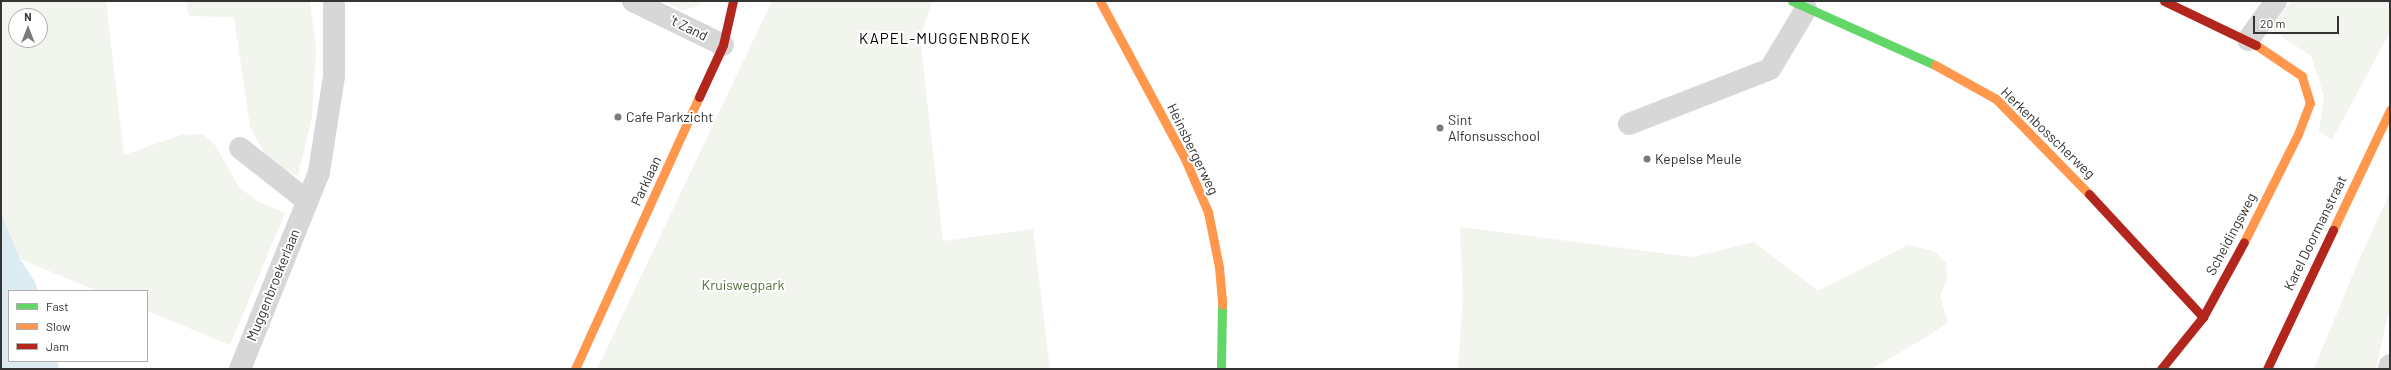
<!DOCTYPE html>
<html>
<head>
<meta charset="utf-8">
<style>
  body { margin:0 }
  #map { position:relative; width:2391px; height:370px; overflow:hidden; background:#fff; font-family:Barlow,sans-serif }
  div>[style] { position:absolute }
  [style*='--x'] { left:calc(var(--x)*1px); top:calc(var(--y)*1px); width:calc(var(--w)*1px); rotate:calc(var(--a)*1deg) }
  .green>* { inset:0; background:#f1f5ed }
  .water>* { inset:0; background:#ddebf3 }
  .street>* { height:22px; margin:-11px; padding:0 11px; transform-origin:11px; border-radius:11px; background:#d7d7d7 }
  .fast>* { height:9px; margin:-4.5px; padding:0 4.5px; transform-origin:4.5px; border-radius:4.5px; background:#63d668 }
  .slow>* { height:9px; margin:-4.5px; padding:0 4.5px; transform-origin:4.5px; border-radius:4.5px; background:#ff974d }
  .jam>* { height:9px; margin:-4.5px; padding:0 4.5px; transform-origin:4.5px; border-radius:4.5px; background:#b3261e }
  .dots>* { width:11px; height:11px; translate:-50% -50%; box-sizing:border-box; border:2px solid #fff; border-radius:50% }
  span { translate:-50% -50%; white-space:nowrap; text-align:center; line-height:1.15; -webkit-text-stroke:4px #fff; paint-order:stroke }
  .street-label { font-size:14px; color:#333 }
  .poi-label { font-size:14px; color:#333 }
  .left { translate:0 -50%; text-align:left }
  .park-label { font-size:14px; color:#56703f }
  .neighbourhood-label { font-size:15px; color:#000; letter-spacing:1px }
  .frame { position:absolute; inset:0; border:2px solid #333; pointer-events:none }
  .legend { position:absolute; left:8px; top:290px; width:140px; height:72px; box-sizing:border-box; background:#fff; border:1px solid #adadad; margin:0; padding:5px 7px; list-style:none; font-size:12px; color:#333 }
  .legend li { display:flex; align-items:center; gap:8px; height:20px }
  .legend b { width:20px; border:1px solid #adadad }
  .north { position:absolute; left:8px; top:8px; width:40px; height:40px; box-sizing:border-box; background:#fff; border:1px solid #adadad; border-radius:50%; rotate:0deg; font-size:11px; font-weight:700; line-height:16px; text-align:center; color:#333 }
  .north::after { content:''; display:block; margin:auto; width:14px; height:18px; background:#7a7a7a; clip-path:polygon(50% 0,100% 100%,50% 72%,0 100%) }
  .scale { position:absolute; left:2253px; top:16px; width:86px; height:18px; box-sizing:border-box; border:2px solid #333; border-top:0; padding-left:5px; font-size:12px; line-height:14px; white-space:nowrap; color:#333; -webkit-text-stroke:3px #fff; paint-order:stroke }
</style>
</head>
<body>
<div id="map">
  <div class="green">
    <i style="clip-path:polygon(evenodd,1px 1px,106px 1px,124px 155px,181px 135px,203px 134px,215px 145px,239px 187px,259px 202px,285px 213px,230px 345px,147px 311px,147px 291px,98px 291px,20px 259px,18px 255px,9px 291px,9px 361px,57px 361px,60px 369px,1px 369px,1px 1px,16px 16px,40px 16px,40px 40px,16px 40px,16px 16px)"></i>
    <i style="clip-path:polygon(186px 1px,310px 1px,316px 47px,312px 117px,298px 176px,280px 169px,264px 152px,250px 127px,234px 17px,189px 16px)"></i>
    <i style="clip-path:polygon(664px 1px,701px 1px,700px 6px,682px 10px)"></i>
    <i style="clip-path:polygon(772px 1px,932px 1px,920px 38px,943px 241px,1033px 229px,1050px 369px,597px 369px)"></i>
    <i style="clip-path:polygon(2291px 1px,2390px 1px,2390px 32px,2332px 140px,2319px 131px,2324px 96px,2311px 56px,2270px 29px)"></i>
    <i style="clip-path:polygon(2390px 193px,2390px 306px,2376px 369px,2314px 369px,2358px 262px)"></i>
    <i style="clip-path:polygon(1460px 227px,1692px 257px,1754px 242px,1818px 291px,1908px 245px,1934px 251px,1946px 263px,1947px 280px,1940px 296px,1948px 322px,1925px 338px,1871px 369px,1458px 369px,1463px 299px)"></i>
  </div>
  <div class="water">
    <i style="clip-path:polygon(1px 213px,20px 259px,35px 282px,38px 291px,9px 291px,9px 361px,57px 361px,59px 369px,1px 369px)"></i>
  </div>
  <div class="street">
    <i style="--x:633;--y:1;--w:100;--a:26.1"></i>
    <i style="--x:2248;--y:40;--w:48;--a:-54.3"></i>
    <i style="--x:1629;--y:124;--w:151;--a:-21.3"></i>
    <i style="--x:1770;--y:69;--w:70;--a:-59"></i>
    <i style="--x:240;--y:148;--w:85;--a:38.3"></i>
    <i style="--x:240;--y:369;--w:212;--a:-68.1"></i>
    <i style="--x:319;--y:172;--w:97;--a:-81.1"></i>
    <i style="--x:334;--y:76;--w:75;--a:-90"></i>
    <i style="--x:2389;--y:369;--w:4;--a:-76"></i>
  </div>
  <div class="fast">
    <i style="--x:1792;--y:1;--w:157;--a:24.1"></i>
    <i style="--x:1221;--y:369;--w:64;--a:-89.1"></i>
  </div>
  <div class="slow">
    <i style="--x:1100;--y:1;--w:179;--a:61.7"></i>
    <i style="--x:1185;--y:159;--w:58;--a:66.5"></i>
    <i style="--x:1208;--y:212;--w:56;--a:78.7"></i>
    <i style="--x:1219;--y:267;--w:38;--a:85"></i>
    <i style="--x:1935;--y:65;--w:70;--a:29.1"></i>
    <i style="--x:1996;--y:99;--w:133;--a:45.6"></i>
    <i style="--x:2333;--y:230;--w:133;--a:-64.6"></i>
    <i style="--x:2244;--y:242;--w:121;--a:-63.4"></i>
    <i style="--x:2298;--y:134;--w:33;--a:-69"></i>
    <i style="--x:2310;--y:103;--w:28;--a:-107"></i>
    <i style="--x:2302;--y:76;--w:55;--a:-146"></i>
    <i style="--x:575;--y:369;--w:299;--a:-65.5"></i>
  </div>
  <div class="jam">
    <i style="--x:2164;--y:1;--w:102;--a:25.6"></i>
    <i style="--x:699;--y:97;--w:57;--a:-65.2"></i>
    <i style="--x:723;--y:45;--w:45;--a:-77.2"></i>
    <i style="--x:2089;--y:194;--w:168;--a:47.2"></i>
    <i style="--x:2161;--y:369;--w:67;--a:-51.1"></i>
    <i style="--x:2203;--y:317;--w:85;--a:-61.3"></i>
    <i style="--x:2267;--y:369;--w:154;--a:-64.6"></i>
  </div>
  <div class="dots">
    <i style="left:618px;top:117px;background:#7a7a7a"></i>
    <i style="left:1440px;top:128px;background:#7a7a7a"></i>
    <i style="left:1647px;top:159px;background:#7a7a7a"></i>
  </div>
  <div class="street-label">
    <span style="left:689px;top:28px;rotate:26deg">'t Zand</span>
    <span style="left:2048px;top:133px;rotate:44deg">Herkenbosscherweg</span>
    <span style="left:1193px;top:149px;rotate:64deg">Heinsbergerweg</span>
    <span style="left:646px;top:181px;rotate:-65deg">Parklaan</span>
    <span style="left:2315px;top:233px;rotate:-64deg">Karel Doormanstraat</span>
    <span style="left:2231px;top:234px;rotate:-62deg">Scheidingsweg</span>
    <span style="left:273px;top:285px;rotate:-68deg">Muggenbroekerlaan</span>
  </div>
  <div class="poi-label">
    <span class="left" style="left:626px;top:117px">Cafe Parkzicht</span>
    <span class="left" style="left:1448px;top:128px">Sint<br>Alfonsusschool</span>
    <span class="left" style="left:1655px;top:159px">Kepelse Meule</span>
  </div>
  <div class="park-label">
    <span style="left:743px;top:285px">Kruiswegpark</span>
  </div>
  <div class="neighbourhood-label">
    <span style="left:945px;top:39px">KAPEL-MUGGENBROEK</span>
  </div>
  <div class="frame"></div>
  <ul class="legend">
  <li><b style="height:5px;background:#63d668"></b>Fast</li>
  <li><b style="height:5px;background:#ff974d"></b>Slow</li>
  <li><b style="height:5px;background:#b3261e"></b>Jam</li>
  </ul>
  <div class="north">N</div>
  <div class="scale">20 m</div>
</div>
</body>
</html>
